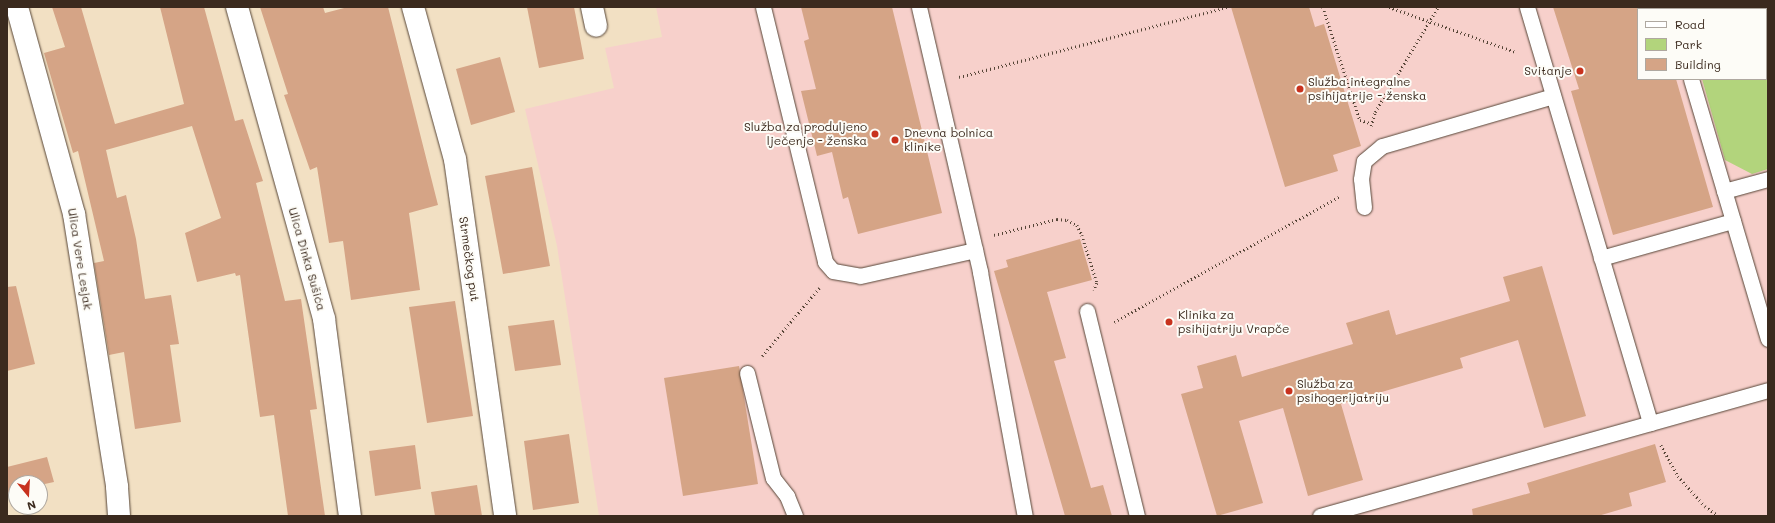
<!DOCTYPE html>
<html>
<head>
<meta charset="utf-8">
<style>
  body { margin:0 }
  #map { position:relative; width:1775px; height:523px; overflow:hidden; background:#f2e0c3; font-family:Mali,sans-serif }
  div>[style] { position:absolute }
  [style*='--x'] { left:calc(var(--x)*1px); top:calc(var(--y)*1px); width:calc(var(--w)*1px); rotate:calc(var(--a)*1deg) }
  .built>* { inset:0; background:#f7d0cb }
  .green>* { inset:0; background:#b2d47c }
  .building>* { inset:0; background:#d5a486 }
  .path>* { height:2.5px; margin-top:-1.25px; transform-origin:0; background:repeating-linear-gradient(90deg,#564537 0 1px,transparent 0 4px) }
  .roads { filter:drop-shadow(0 0 1px #564537) drop-shadow(0 0 1px #564537) }
  .lane>* { height:15px; margin:-7.5px; padding:0 7.5px; transform-origin:7.5px; border-radius:7.5px; background:#fff }
  .street>* { height:22px; margin:-11px; padding:0 11px; transform-origin:11px; border-radius:11px; background:#fff }
  .dots>* { width:11px; height:11px; translate:-50% -50%; box-sizing:border-box; border:2px solid #fdfcf7; border-radius:50% }
  span { translate:-50% -50%; white-space:nowrap; text-align:center; line-height:1.15; -webkit-text-stroke:4px #fdfcf7; paint-order:stroke }
  .poi-label { font-size:12px; color:#3b2a1e }
  .right { translate:-100% -50%; text-align:right }
  .left { translate:0 -50%; text-align:left }
  .street-label { font-size:12px; color:#3b2a1e }
  .frame { position:absolute; inset:0; border:8px solid #3b2a1e; pointer-events:none }
  .legend { position:absolute; left:1637px; top:8px; width:130px; height:72px; box-sizing:border-box; background:#fdfcf7; border:1px solid #afa8a0; margin:0; padding:5px 7px; list-style:none; font-size:12px; color:#3b2a1e }
  .legend li { display:flex; align-items:center; gap:8px; height:20px }
  .legend b { width:20px; border:1px solid #afa8a0 }
  .north { position:absolute; left:8px; top:475px; width:40px; height:40px; box-sizing:border-box; background:#fdfcf7; border:1px solid #afa8a0; border-radius:50%; rotate:162deg; font-size:11px; font-weight:700; line-height:16px; text-align:center; color:#3b2a1e }
  .north::after { content:''; display:block; margin:auto; width:14px; height:18px; background:#c8321e; clip-path:polygon(50% 0,100% 100%,50% 72%,0 100%) }
</style>
</head>
<body>
<div id="map">
  <div class="built">
    <i style="clip-path:polygon(evenodd,656px 7px,1768px 7px,1768px 516px,599px 516px,557px 246px,525px 109px,614px 88px,605px 48px,662px 37px,656px 7px,1638px 9px,1766px 9px,1766px 79px,1638px 79px,1638px 9px)"></i>
  </div>
  <div class="green">
    <i style="clip-path:polygon(1681px 7px,1768px 7px,1768px 169px,1752px 174px,1725px 160px,1702px 79px,1766px 79px,1766px 9px)"></i>
  </div>
  <div class="building">
    <i style="clip-path:polygon(52px 7px,81px 7px,115px 124px,184px 104px,160px 7px,204px 7px,235px 121px,243px 119px,263px 181px,256px 183px,285px 301px,301px 299px,317px 409px,310px 410px,325px 516px,288px 516px,274px 415px,260px 417px,240px 275px,236px 276px,235px 273px,197px 282px,185px 233px,221px 218px,192px 126px,106px 150px,117px 198px,126px 195px,136px 239px,145px 299px,171px 295px,179px 344px,170px 345px,181px 422px,135px 429px,124px 352px,109px 355px,94px 263px,104px 261px,78px 151px,73px 153px,44px 53px,65px 47px)"></i>
    <i style="clip-path:polygon(260px 7px,323px 7px,325px 13px,348px 7px,388px 7px,438px 205px,409px 213px,420px 290px,351px 300px,343px 241px,329px 243px,317px 167px,310px 170px,284px 95px,288px 94px)"></i>
    <i style="clip-path:polygon(527px 7px,574px 7px,584px 59px,539px 68px)"></i>
    <i style="clip-path:polygon(801px 7px,892px 7px,942px 213px,858px 234px,848px 197px,843px 199px,832px 152px,817px 156px,801px 91px,816px 89px,804px 41px,809px 39px)"></i>
    <i style="clip-path:polygon(1231px 7px,1309px 7px,1315px 27px,1324px 24px,1361px 146px,1333px 155px,1338px 171px,1285px 187px)"></i>
    <i style="clip-path:polygon(1553px 7px,1638px 7px,1638px 79px,1676px 79px,1713px 207px,1613px 235px,1571px 91px,1579px 89px)"></i>
    <i style="clip-path:polygon(500px 57px,515px 112px,471px 125px,456px 69px)"></i>
    <i style="clip-path:polygon(532px 167px,550px 266px,503px 274px,485px 176px)"></i>
    <i style="clip-path:polygon(1080px 239px,1092px 280px,1047px 292px,1066px 358px,1054px 361px,1091px 488px,1103px 485px,1112px 516px,1065px 516px,994px 271px,1008px 267px,1006px 260px)"></i>
    <i style="clip-path:polygon(1542px 266px,1586px 416px,1544px 428px,1518px 340px,1460px 358px,1463px 368px,1341px 404px,1363px 480px,1308px 496px,1283px 408px,1239px 421px,1263px 503px,1217px 516px,1181px 394px,1203px 388px,1197px 366px,1236px 355px,1242px 377px,1353px 344px,1346px 323px,1389px 310px,1396px 335px,1510px 301px,1503px 277px)"></i>
    <i style="clip-path:polygon(16px 286px,35px 364px,7px 371px,7px 287px)"></i>
    <i style="clip-path:polygon(455px 301px,473px 416px,427px 423px,409px 307px)"></i>
    <i style="clip-path:polygon(554px 320px,561px 365px,515px 371px,508px 326px)"></i>
    <i style="clip-path:polygon(739px 366px,758px 484px,683px 496px,664px 378px)"></i>
    <i style="clip-path:polygon(569px 434px,579px 503px,533px 510px,524px 441px)"></i>
    <i style="clip-path:polygon(1655px 444px,1666px 482px,1629px 493px,1632px 506px,1598px 516px,1473px 516px,1472px 509px,1530px 493px,1527px 483px)"></i>
    <i style="clip-path:polygon(415px 445px,421px 489px,375px 496px,369px 451px)"></i>
    <i style="clip-path:polygon(47px 457px,54px 482px,40px 485px,16px 483px,16px 491px,7px 493px,7px 467px)"></i>
    <i style="clip-path:polygon(477px 485px,482px 516px,435px 516px,431px 492px)"></i>
  </div>
  <div class="path">
    <i style="--x:1323;--y:7;--w:119;--a:71.9"></i>
    <i style="--x:1360;--y:120;--w:10;--a:17"></i>
    <i style="--x:1389;--y:7;--w:135;--a:19.5"></i>
    <i style="--x:1735;--y:7;--w:3;--a:45"></i>
    <i style="--x:1766;--y:65;--w:3;--a:45"></i>
    <i style="--x:959;--y:77;--w:277;--a:-14.6"></i>
    <i style="--x:1371;--y:126;--w:15;--a:-74"></i>
    <i style="--x:1375;--y:112;--w:122;--a:-59"></i>
    <i style="--x:994;--y:235;--w:65;--a:-14.3"></i>
    <i style="--x:1057;--y:219;--w:10;--a:6"></i>
    <i style="--x:1067;--y:220;--w:11;--a:27"></i>
    <i style="--x:1077;--y:225;--w:11;--a:63"></i>
    <i style="--x:1082;--y:235;--w:50;--a:72.6"></i>
    <i style="--x:1097;--y:283;--w:8;--a:113"></i>
    <i style="--x:1114;--y:322;--w:259;--a:-29.1"></i>
    <i style="--x:762;--y:356;--w:89;--a:-50"></i>
    <i style="--x:1661;--y:445;--w:35;--a:61"></i>
    <i style="--x:1678;--y:476;--w:40;--a:48"></i>
    <i style="--x:1705;--y:506;--w:17;--a:36"></i>
  </div>
  <div class="roads">
    <div class="lane">
      <i style="--x:763;--y:7;--w:262;--a:76.3"></i>
      <i style="--x:825;--y:262;--w:12;--a:48"></i>
      <i style="--x:833;--y:271;--w:27;--a:10"></i>
      <i style="--x:860;--y:276;--w:118;--a:-12.7"></i>
      <i style="--x:919;--y:7;--w:272;--a:77"></i>
      <i style="--x:980;--y:272;--w:248;--a:79.6"></i>
      <i style="--x:1527;--y:7;--w:434;--a:73.5"></i>
      <i style="--x:1671;--y:7;--w:2;--a:90"></i>
      <i style="--x:1691;--y:79;--w:271;--a:73.5"></i>
      <i style="--x:1724;--y:191;--w:46;--a:-15.3"></i>
      <i style="--x:1364;--y:207;--w:28;--a:-96"></i>
      <i style="--x:1361;--y:179;--w:18;--a:-81"></i>
      <i style="--x:1364;--y:161;--w:23;--a:-40"></i>
      <i style="--x:1382;--y:146;--w:178;--a:-16.3"></i>
      <i style="--x:1601;--y:258;--w:137;--a:-15.7"></i>
      <i style="--x:1087;--y:311;--w:211;--a:76.3"></i>
      <i style="--x:747;--y:373;--w:108;--a:76.1"></i>
      <i style="--x:773;--y:478;--w:23;--a:52"></i>
      <i style="--x:787;--y:496;--w:22;--a:68"></i>
      <i style="--x:1320;--y:516;--w:465;--a:-15.7"></i>
    </div>
    <div class="street">
      <i style="--x:17;--y:7;--w:215;--a:74.6"></i>
      <i style="--x:74;--y:214;--w:276;--a:81"></i>
      <i style="--x:117;--y:487;--w:29;--a:86"></i>
      <i style="--x:237;--y:7;--w:324;--a:74.4"></i>
      <i style="--x:324;--y:319;--w:199;--a:82.5"></i>
      <i style="--x:413;--y:7;--w:158;--a:74.6"></i>
      <i style="--x:455;--y:159;--w:360;--a:82"></i>
      <i style="--x:592;--y:7;--w:19;--a:78"></i>
    </div>
  </div>
  <div class="dots">
    <i style="left:1580px;top:71px;background:#c8321e"></i>
    <i style="left:1300px;top:89px;background:#c8321e"></i>
    <i style="left:875px;top:134px;background:#c8321e"></i>
    <i style="left:895px;top:140px;background:#c8321e"></i>
    <i style="left:1169px;top:322px;background:#c8321e"></i>
    <i style="left:1289px;top:391px;background:#c8321e"></i>
  </div>
  <div class="poi-label">
    <span class="right" style="left:1572px;top:71px">Svitanje</span>
    <span class="left" style="left:1308px;top:89px">Služba integralne<br>psihijatrije - ženska</span>
    <span class="right" style="left:867px;top:134px">Služba za produljeno<br>lječenje - ženska</span>
    <span class="left" style="left:904px;top:140px">Dnevna bolnica<br>klinike</span>
    <span class="left" style="left:1178px;top:322px">Klinika za<br>psihijatriju Vrapče</span>
    <span class="left" style="left:1297px;top:391px">Služba za<br>psihogerijatriju</span>
  </div>
  <div class="street-label">
    <span style="left:80px;top:259px;rotate:81deg">Ulica Vere Lesjak</span>
    <span style="left:307px;top:259px;rotate:74deg">Ulica Dinka Sušića</span>
    <span style="left:469px;top:259px;rotate:82deg">Strmečkog put</span>
  </div>
  <div class="frame"></div>
  <ul class="legend">
  <li><b style="height:5px;background:#fff"></b>Road</li>
  <li><b style="height:11px;background:#b2d47c"></b>Park</li>
  <li><b style="height:11px;background:#d5a486"></b>Building</li>
  </ul>
  <div class="north">N</div>
</div>
</body>
</html>
